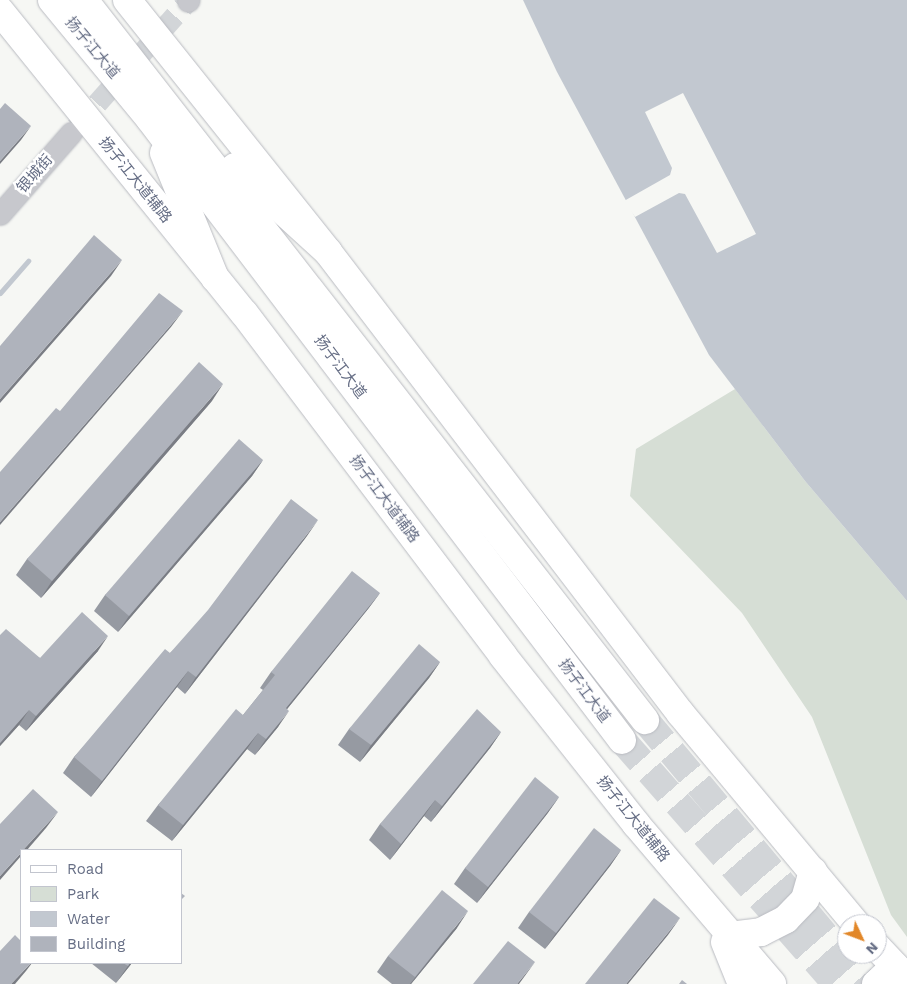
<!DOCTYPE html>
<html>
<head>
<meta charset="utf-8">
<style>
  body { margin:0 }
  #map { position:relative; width:907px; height:984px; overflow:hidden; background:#f6f7f4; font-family:"Work Sans","Noto Sans SC",sans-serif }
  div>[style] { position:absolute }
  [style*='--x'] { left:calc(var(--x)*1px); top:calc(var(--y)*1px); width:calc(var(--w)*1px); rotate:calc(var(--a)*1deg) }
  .green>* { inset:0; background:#d6ded5 }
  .water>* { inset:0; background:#c2c8d0 }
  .pier>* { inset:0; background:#f6f7f4 }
  .stream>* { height:5px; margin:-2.5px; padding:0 2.5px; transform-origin:2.5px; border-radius:2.5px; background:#c2c8d0 }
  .minor-tunnel>* { height:21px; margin-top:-10.5px; transform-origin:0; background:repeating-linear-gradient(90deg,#d2d5d8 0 21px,transparent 0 32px) }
  .trunk-tunnel>* { height:28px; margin-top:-14px; transform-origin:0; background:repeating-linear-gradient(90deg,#d2d5d8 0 28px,transparent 0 42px) }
  .roads { filter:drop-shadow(0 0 1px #b9bbc1) drop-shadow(0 0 1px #b9bbc1) }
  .minor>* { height:21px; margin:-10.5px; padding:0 10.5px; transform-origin:10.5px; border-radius:10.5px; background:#c7c8cd }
  .secondary>* { height:28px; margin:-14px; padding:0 14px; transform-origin:14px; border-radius:14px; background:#fff }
  .primary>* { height:28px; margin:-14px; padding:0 14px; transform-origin:14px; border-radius:14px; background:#fff }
  .trunk>* { height:28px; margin:-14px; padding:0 14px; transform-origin:14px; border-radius:14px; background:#fff }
  .wall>* { inset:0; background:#969aa2 }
  .shaded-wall>* { inset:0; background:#7a7d84 }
  .building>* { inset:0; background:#afb3bc }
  span { translate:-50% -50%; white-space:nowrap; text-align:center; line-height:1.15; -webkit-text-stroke:5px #fff; paint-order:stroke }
  .street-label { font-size:15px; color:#666e85 }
  .legend { position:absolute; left:20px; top:849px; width:162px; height:115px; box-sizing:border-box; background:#fff; border:1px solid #c2c5ce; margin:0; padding:6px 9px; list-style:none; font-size:15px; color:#666e85 }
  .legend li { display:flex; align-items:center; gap:10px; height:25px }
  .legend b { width:25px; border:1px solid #c2c5ce }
  .north { position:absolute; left:837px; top:914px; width:50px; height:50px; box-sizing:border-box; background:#fff; border:1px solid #c2c5ce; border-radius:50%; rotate:133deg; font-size:14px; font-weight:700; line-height:20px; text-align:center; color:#666e85 }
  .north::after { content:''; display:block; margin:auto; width:18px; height:22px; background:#e28728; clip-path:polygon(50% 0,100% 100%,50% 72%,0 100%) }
</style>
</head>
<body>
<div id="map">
  <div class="green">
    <i style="clip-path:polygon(735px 389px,805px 481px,907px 601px,907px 937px,891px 915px,812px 717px,742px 613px,630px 496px,636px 449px)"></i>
  </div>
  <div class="water">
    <i style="clip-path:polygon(523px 0,907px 0,907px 601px,805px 481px,709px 355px,557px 72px)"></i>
  </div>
  <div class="pier">
    <i style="clip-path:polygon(683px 93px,756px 234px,717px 253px,685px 194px,679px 193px,635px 217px,624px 201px,670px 175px,672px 168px,645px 112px)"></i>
  </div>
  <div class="stream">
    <i style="--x:0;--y:293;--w:43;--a:-48.8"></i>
  </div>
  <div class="minor-tunnel">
    <i style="--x:76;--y:127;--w:169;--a:-48.4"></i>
  </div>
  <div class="trunk-tunnel">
    <i style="--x:645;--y:720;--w:344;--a:50.1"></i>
    <i style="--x:622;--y:740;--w:325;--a:48.7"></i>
  </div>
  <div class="roads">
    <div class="minor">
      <i style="--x:188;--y:1;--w:1;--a:-45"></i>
      <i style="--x:0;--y:214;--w:108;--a:-48.8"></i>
    </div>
    <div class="secondary">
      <i style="--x:127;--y:0;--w:322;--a:51.4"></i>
      <i style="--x:328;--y:252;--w:581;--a:52.62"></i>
      <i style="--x:681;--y:714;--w:273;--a:50.2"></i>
      <i style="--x:0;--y:11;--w:388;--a:51.1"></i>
      <i style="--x:244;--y:313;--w:430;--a:52.9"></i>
      <i style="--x:503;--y:656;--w:214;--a:51.6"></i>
      <i style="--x:636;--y:824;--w:210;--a:49.6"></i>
      <i style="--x:730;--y:936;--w:31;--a:-7"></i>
      <i style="--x:761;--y:932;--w:28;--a:-27"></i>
      <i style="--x:786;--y:919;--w:28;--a:-46"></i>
      <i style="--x:805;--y:899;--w:29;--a:-74"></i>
      <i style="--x:725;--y:942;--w:45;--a:68"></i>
      <i style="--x:877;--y:947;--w:44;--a:46.8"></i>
    </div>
    <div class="primary">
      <i style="--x:876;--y:984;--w:26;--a:-43"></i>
    </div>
    <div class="trunk">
      <i style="--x:52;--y:0;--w:154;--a:50.5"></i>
      <i style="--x:150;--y:119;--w:780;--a:52.76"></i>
      <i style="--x:84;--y:0;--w:913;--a:52.08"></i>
      <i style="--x:164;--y:153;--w:135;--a:67.8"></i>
      <i style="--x:235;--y:167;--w:126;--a:42.4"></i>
    </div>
  </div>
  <div class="wall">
    <i style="clip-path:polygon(212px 401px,41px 598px,16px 575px,27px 559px)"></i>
    <i style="clip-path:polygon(263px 460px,252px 476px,118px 632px,94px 611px,105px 595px)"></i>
    <i style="clip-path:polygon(307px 536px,185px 694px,177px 687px,91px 797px,63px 773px,74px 757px,170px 653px)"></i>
    <i style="clip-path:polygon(380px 593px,368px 609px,287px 709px,278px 727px,255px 755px,247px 749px,172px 841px,146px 821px,158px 805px,243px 715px,263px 690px,260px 688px,271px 672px)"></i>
    <i style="clip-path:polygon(0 635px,40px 658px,98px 651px,26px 731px,19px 725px,0 746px)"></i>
    <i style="clip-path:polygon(440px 662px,429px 678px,360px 762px,338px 745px,349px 729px)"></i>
    <i style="clip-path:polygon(501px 732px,490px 748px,431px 822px,424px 816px,390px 860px,369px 840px,380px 824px)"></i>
    <i style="clip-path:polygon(559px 797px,547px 814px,477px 903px,454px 884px,465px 868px)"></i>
    <i style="clip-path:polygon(621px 850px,610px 866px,545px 949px,518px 928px,529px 912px)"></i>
    <i style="clip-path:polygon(457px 928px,411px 984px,392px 984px,377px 972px,388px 956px)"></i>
    <i style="clip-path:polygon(91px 963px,132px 963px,116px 983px)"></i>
  </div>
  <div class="shaded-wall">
    <i style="clip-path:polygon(31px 126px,21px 140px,0 164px,0 161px)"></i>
    <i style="clip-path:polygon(122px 260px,111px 276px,0 403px,0 399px)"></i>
    <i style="clip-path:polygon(183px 311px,171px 327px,0 525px,0 522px)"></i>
    <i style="clip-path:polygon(223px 384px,212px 401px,41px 598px,52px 581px)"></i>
    <i style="clip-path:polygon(263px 460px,252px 476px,118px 632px,129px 616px)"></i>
    <i style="clip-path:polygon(318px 520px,307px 536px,185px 694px,196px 677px)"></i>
    <i style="clip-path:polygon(380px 593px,368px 609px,275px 724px,286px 708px)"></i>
    <i style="clip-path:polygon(108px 636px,98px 651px,26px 731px,36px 716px)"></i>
    <i style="clip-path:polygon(440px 662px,429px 678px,360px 762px,371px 745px)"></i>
    <i style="clip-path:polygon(188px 671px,177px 687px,91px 797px,102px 781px)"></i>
    <i style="clip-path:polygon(29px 710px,19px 725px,0 746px,0 743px)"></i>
    <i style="clip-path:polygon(289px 711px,278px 727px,255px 755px,266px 739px)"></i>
    <i style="clip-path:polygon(501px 732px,490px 748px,431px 822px,442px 806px)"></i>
    <i style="clip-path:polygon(258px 733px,247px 749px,172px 841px,183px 825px)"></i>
    <i style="clip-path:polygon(559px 797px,547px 814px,477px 903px,488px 887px)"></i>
    <i style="clip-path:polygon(435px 800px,424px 816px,390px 860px,401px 844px)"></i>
    <i style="clip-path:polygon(58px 812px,46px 828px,27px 850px,23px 850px)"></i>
    <i style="clip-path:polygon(621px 850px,610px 866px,545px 949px,556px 933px)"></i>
    <i style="clip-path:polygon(21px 853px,21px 856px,0 880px,0 876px)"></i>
    <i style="clip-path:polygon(468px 911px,457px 928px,411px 984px,410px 984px)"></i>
    <i style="clip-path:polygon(680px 918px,668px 935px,628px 984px,626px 984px)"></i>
    <i style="clip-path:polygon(535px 962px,519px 984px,517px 984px)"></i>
    <i style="clip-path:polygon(31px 963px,32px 963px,26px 971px,15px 984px,11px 984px)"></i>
    <i style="clip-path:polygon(130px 963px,132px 963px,116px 983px,128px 966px)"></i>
  </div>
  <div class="building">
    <i style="clip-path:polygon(5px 103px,31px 126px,0 161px,0 109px)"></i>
    <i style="clip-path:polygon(94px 235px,122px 260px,0 399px,0 346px)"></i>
    <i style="clip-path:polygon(159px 293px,183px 311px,0 522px,0 472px,56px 408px,60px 411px)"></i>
    <i style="clip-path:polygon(199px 362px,223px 384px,52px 581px,27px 559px)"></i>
    <i style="clip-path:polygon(239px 439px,263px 460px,129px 616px,105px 595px)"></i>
    <i style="clip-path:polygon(291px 499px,318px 520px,196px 677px,188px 671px,102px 781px,74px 757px,165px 649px,170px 653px,208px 610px)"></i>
    <i style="clip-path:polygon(352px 571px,380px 593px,286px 708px,289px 711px,266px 739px,258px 733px,183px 825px,158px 805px,236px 709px,243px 715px,275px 675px,271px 672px)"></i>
    <i style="clip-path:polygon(82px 612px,108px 636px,36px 716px,29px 710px,0 743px,0 635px,6px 629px,40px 658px)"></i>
    <i style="clip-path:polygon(419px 644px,440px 662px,371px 745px,349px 729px)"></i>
    <i style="clip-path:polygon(477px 709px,501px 732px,442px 806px,435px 800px,401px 844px,380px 824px)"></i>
    <i style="clip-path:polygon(535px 777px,559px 797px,488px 887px,465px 868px)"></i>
    <i style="clip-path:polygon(33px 789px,58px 812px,23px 850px,21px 850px,21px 853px,0 876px,0 824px)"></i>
    <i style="clip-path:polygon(594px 828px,621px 850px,556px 933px,529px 912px)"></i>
    <i style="clip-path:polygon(442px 890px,468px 911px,415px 977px,388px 956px)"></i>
    <i style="clip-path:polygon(181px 893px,185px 896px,181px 900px)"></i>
    <i style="clip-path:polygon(654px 898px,680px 918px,626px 984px,585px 984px)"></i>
    <i style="clip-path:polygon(15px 935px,21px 941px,21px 963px,31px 963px,11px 984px,0 984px,0 951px)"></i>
    <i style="clip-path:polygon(508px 941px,535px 962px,517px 984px,473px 984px)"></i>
    <i style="clip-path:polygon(123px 963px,130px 963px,128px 966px)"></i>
    <i style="clip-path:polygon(682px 980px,687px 984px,679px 984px)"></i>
  </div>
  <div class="street-label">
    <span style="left:92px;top:48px;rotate:50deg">扬子江大道</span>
    <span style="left:35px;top:174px;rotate:-49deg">银城街</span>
    <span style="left:135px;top:180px;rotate:51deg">扬子江大道辅路</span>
    <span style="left:340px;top:367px;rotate:53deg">扬子江大道</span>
    <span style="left:384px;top:499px;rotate:53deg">扬子江大道辅路</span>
    <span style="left:584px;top:691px;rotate:53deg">扬子江大道</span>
    <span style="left:633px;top:819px;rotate:51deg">扬子江大道辅路</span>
  </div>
  <ul class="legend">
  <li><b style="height:6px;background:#fff"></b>Road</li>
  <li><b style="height:14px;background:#d6ded5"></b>Park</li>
  <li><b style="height:14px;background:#c2c8d0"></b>Water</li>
  <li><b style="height:14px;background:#afb3bc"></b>Building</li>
  </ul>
  <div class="north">N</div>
</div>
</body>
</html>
